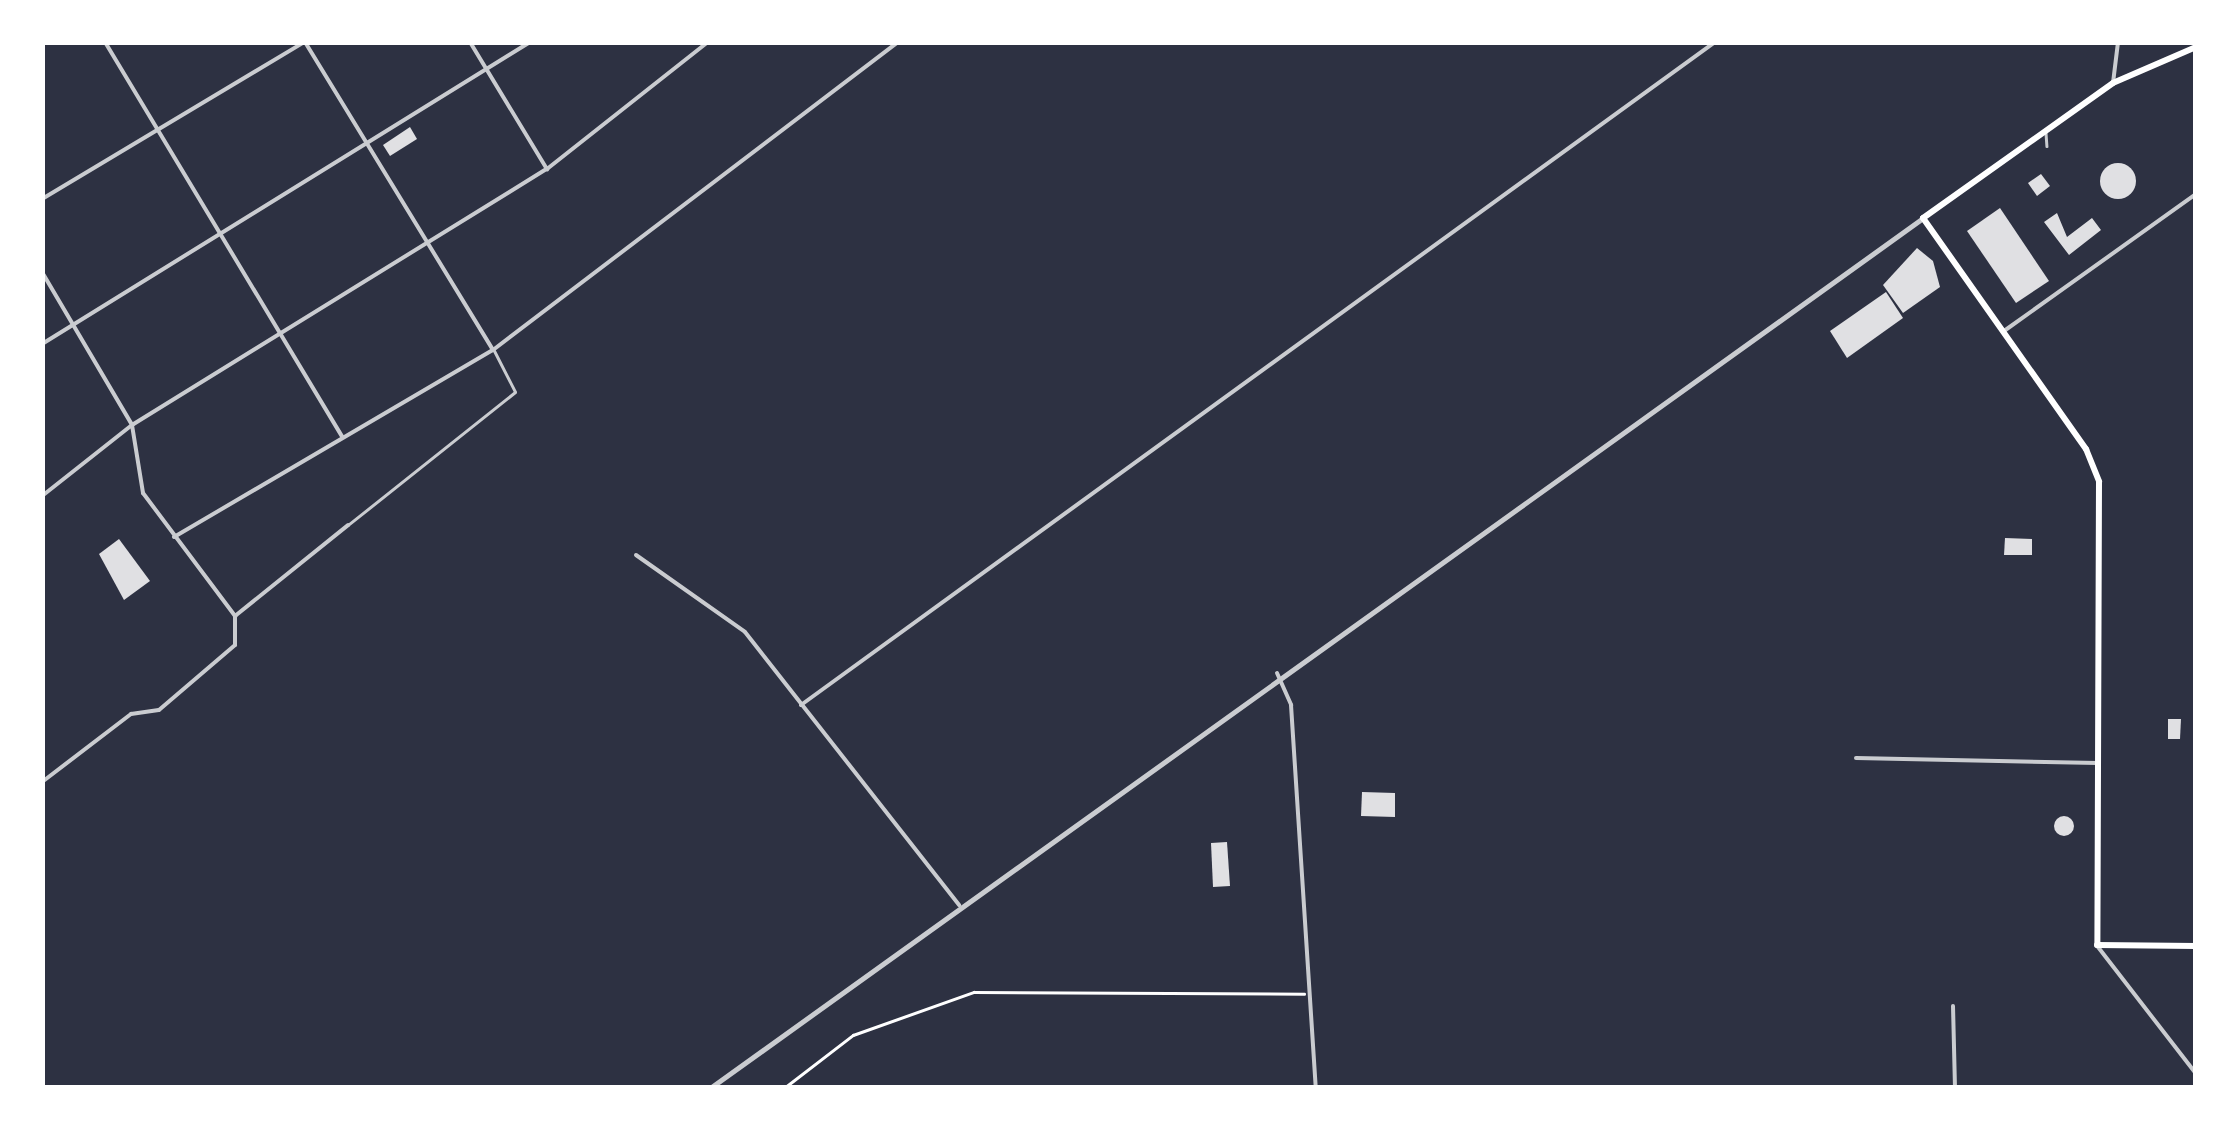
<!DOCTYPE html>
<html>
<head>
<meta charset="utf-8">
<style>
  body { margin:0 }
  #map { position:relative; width:2238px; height:1130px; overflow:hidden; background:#2d3142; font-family:"Fira Sans",sans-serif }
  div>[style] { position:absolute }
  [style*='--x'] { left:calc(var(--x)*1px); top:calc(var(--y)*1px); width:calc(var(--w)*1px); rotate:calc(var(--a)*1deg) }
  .building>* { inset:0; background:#e0e0e3 }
  .round { border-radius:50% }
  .path>* { height:2.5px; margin:-1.25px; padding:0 1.25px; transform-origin:1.25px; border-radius:1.25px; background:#fff }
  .service>* { height:2.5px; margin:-1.25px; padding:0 1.25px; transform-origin:1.25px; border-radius:1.25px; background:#caccd0 }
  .minor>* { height:4px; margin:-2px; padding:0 2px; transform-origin:2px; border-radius:2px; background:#caccd0 }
  .tertiary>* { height:5px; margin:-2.5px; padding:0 2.5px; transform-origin:2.5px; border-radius:2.5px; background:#caccd0 }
  .secondary>* { height:6px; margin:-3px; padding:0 3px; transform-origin:3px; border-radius:3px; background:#fff }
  span { translate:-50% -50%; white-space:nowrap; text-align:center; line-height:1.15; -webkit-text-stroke:10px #fff; paint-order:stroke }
  .frame { position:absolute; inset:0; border:45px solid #fff; pointer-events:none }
</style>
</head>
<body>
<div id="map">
  <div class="building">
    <i style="clip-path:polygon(410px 127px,417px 139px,390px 156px,383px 145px)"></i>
    <i class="round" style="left:2100px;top:163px;width:36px;height:36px"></i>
    <i style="clip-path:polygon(2041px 174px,2050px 186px,2037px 196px,2028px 183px)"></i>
    <i style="clip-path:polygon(2000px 208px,2049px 281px,2016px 303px,1967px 231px)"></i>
    <i style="clip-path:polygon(2057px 213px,2067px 237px,2092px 218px,2101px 230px,2069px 255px,2044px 222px)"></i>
    <i style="clip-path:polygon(1917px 248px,1933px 261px,1940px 287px,1903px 313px,1883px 285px)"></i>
    <i style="clip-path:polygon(1886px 292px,1903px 318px,1847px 358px,1830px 331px)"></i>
    <i style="clip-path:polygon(2005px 538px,2032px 539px,2032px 555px,2004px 555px)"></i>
    <i style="clip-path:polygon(119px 539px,150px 581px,124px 600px,99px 554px)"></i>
    <i style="clip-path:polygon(2168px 719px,2181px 719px,2180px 739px,2168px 739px)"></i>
    <i style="clip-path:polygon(1362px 792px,1395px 793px,1395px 817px,1361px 816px)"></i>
    <i class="round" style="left:2054px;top:816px;width:20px;height:20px"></i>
    <i style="clip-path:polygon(1227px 842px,1230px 886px,1213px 887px,1211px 843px)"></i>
  </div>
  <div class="path">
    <i style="--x:784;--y:1088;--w:87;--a:-37.5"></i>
    <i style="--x:853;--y:1035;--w:128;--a:-19.6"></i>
    <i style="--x:974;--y:992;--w:330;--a:0.3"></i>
  </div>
  <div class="service">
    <i style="--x:2046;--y:133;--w:13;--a:86"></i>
    <i style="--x:348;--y:525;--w:213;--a:-38.5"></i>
    <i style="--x:515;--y:392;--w:46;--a:-117.1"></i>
  </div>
  <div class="minor">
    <i style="--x:105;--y:42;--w:461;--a:59"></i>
    <i style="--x:305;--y:42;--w:361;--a:58.6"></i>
    <i style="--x:470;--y:42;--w:149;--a:58.8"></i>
    <i style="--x:2113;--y:83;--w:41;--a:-83"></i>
    <i style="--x:42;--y:199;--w:305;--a:-30.9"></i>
    <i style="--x:42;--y:272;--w:178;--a:59.5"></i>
    <i style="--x:132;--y:425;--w:69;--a:80.8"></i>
    <i style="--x:143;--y:493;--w:154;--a:53.2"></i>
    <i style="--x:2004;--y:331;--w:236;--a:-35.5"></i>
    <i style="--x:42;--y:344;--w:574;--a:-31.75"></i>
    <i style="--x:42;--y:496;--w:115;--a:-38.3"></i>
    <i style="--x:132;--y:425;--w:488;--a:-31.7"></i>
    <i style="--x:547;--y:169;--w:205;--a:-38.3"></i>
    <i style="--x:174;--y:537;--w:370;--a:-30.4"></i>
    <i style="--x:493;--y:350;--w:509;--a:-37.25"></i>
    <i style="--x:636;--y:555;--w:133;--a:35.2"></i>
    <i style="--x:745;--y:632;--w:347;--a:51.9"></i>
    <i style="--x:1277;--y:673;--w:35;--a:66"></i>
    <i style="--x:1291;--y:705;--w:384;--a:86.3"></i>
    <i style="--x:801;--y:705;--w:1129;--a:-35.96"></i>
    <i style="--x:1856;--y:758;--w:242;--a:1.2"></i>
    <i style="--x:42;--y:782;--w:112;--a:-37.4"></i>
    <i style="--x:131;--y:714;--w:28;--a:-8"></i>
    <i style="--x:159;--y:710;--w:100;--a:-40.5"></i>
    <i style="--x:235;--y:645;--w:29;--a:-90"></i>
    <i style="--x:235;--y:616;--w:145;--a:-38.8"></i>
    <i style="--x:2098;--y:947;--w:160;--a:52.3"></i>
    <i style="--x:1953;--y:1006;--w:82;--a:88.6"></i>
  </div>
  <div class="tertiary">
    <i style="--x:710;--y:1088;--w:1493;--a:-35.65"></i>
  </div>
  <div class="secondary">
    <i style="--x:2196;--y:47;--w:90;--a:156.6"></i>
    <i style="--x:2113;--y:83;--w:233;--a:144.6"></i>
    <i style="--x:1923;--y:218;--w:283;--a:54.8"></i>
    <i style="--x:2086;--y:449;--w:35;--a:68"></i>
    <i style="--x:2099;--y:482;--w:463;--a:90.2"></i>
    <i style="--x:2097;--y:945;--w:99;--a:0.6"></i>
  </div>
  <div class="frame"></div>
</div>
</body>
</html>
